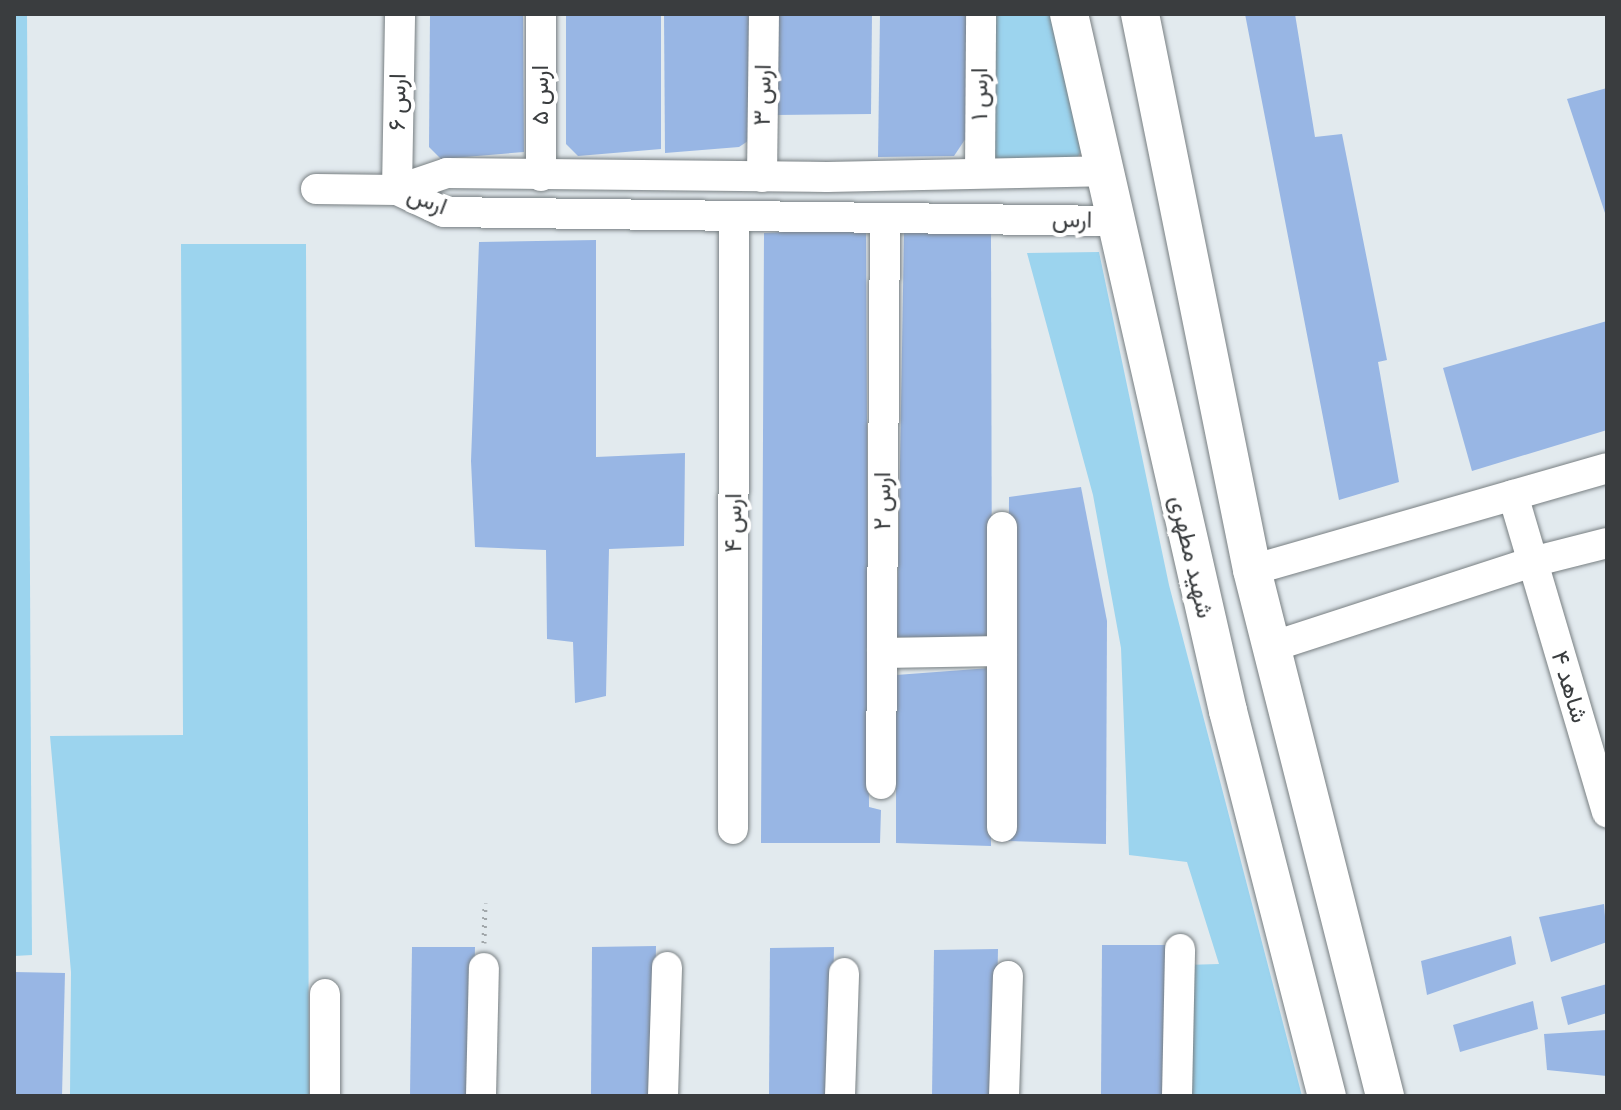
<!DOCTYPE html>
<html>
<head>
<meta charset="utf-8">
<style>
  body { margin:0 }
  #map { position:relative; width:1621px; height:1110px; overflow:hidden; background:#e2eaee; font-family:"Roboto Condensed",Vazirmatn,sans-serif }
  div>[style] { position:absolute }
  [style*='--x'] { left:calc(var(--x)*1px); top:calc(var(--y)*1px); width:calc(var(--w)*1px); rotate:calc(var(--a)*1deg) }
  .green>* { inset:0; background:#9cd4ee }
  .building>* { inset:0; background:#98b6e4 }
  .path>* { height:5px; margin-top:-2.5px; transform-origin:0; background:repeating-linear-gradient(90deg,#a1a7aa 0 2px,transparent 0 8px) }
  .roads { filter:drop-shadow(0 0 2px #787f82) drop-shadow(0 0 2px #787f82) }
  .minor>* { height:30px; margin:-15px; padding:0 15px; transform-origin:15px; border-radius:15px; background:#fff }
  .major>* { height:38px; margin:-19px; padding:0 19px; transform-origin:19px; border-radius:19px; background:#fff }
  span { translate:-50% -50%; white-space:nowrap; text-align:center; line-height:1.15; -webkit-text-stroke:8px #fff; paint-order:stroke }
  .street-label { font-size:24px; color:#3a3d3f }
  .frame { position:absolute; inset:0; border:16px solid #3a3d3f; pointer-events:none }
</style>
</head>
<body>
<div id="map">
  <div class="green">
    <i style="clip-path:polygon(14px 14px,27px 14px,32px 955px,14px 956px)"></i>
    <i style="clip-path:polygon(994px 14px,1064px 14px,1087px 142px,1077px 158px,994px 159px)"></i>
    <i style="clip-path:polygon(181px 244px,306px 244px,309px 1096px,70px 1096px,71px 972px,50px 736px,183px 735px)"></i>
    <i style="clip-path:polygon(1099px 252px,1169px 585px,1302px 1096px,1185px 1096px,1184px 965px,1219px 964px,1187px 862px,1129px 855px,1121px 648px,1093px 495px,1027px 253px)"></i>
  </div>
  <div class="building">
    <i style="clip-path:polygon(430px 14px,523px 14px,524px 152px,441px 159px,429px 147px)"></i>
    <i style="clip-path:polygon(566px 14px,661px 14px,661px 149px,578px 156px,566px 144px)"></i>
    <i style="clip-path:polygon(664px 14px,749px 14px,751px 139px,739px 147px,665px 153px)"></i>
    <i style="clip-path:polygon(776px 14px,872px 14px,871px 114px,775px 115px)"></i>
    <i style="clip-path:polygon(880px 14px,971px 14px,970px 132px,954px 156px,878px 157px)"></i>
    <i style="clip-path:polygon(1245px 14px,1295px 14px,1315px 137px,1342px 134px,1387px 360px,1378px 362px,1399px 482px,1339px 500px)"></i>
    <i style="clip-path:polygon(1607px 88px,1607px 216px,1606px 216px,1567px 99px)"></i>
    <i style="clip-path:polygon(866px 228px,869px 807px,881px 810px,880px 843px,761px 843px,764px 233px)"></i>
    <i style="clip-path:polygon(904px 233px,991px 233px,992px 640px,897px 637px)"></i>
    <i style="clip-path:polygon(596px 240px,596px 457px,685px 453px,684px 546px,609px 549px,606px 696px,575px 703px,573px 642px,547px 639px,546px 550px,475px 547px,471px 461px,479px 242px)"></i>
    <i style="clip-path:polygon(1607px 321px,1607px 430px,1472px 471px,1443px 368px)"></i>
    <i style="clip-path:polygon(1081px 487px,1107px 621px,1106px 844px,1007px 841px,1009px 497px)"></i>
    <i style="clip-path:polygon(990px 668px,991px 846px,896px 843px,896px 675px)"></i>
    <i style="clip-path:polygon(1604px 904px,1607px 942px,1551px 962px,1539px 917px)"></i>
    <i style="clip-path:polygon(1511px 936px,1516px 964px,1427px 995px,1421px 961px)"></i>
    <i style="clip-path:polygon(1102px 945px,1166px 945px,1163px 1096px,1101px 1096px)"></i>
    <i style="clip-path:polygon(656px 946px,653px 1096px,591px 1096px,592px 947px)"></i>
    <i style="clip-path:polygon(412px 947px,475px 947px,472px 1096px,410px 1096px)"></i>
    <i style="clip-path:polygon(834px 947px,831px 1096px,769px 1096px,770px 948px)"></i>
    <i style="clip-path:polygon(998px 949px,995px 1096px,932px 1096px,934px 950px)"></i>
    <i style="clip-path:polygon(14px 972px,65px 973px,62px 1096px,14px 1096px)"></i>
    <i style="clip-path:polygon(1607px 984px,1607px 1013px,1568px 1025px,1561px 997px)"></i>
    <i style="clip-path:polygon(1533px 1001px,1538px 1029px,1460px 1052px,1453px 1025px)"></i>
    <i style="clip-path:polygon(1607px 1030px,1607px 1076px,1547px 1070px,1544px 1034px)"></i>
  </div>
  <div class="path">
    <i style="--x:484;--y:943;--w:40;--a:-88.6"></i>
  </div>
  <div class="roads">
    <div class="minor">
      <i style="--x:541;--y:14;--w:162;--a:90"></i>
      <i style="--x:980;--y:173;--w:159;--a:-89.6"></i>
      <i style="--x:762;--y:177;--w:163;--a:-89.3"></i>
      <i style="--x:316;--y:189;--w:81;--a:0.7"></i>
      <i style="--x:397;--y:190;--w:53;--a:-18.8"></i>
      <i style="--x:447;--y:173;--w:380;--a:0.6"></i>
      <i style="--x:827;--y:177;--w:275;--a:-1.2"></i>
      <i style="--x:397;--y:190;--w:52;--a:25.1"></i>
      <i style="--x:444;--y:212;--w:672;--a:0.77"></i>
      <i style="--x:397;--y:190;--w:176;--a:-89"></i>
      <i style="--x:1513;--y:495;--w:331;--a:73.5"></i>
      <i style="--x:1252;--y:570;--w:369;--a:-16"></i>
      <i style="--x:1271;--y:647;--w:274;--a:-18"></i>
      <i style="--x:1532;--y:562;--w:77;--a:-14.2"></i>
      <i style="--x:882;--y:653;--w:120;--a:-1"></i>
      <i style="--x:881;--y:784;--w:566;--a:-89.6"></i>
      <i style="--x:1002;--y:827;--w:300;--a:-90"></i>
      <i style="--x:733;--y:829;--w:612;--a:-89.91"></i>
      <i style="--x:325;--y:1096;--w:102;--a:-90"></i>
      <i style="--x:481;--y:1096;--w:128;--a:-88.7"></i>
      <i style="--x:663;--y:1096;--w:129;--a:-88.2"></i>
      <i style="--x:840;--y:1096;--w:123;--a:-88.1"></i>
      <i style="--x:1004;--y:1096;--w:120;--a:-88.1"></i>
      <i style="--x:1177;--y:1096;--w:147;--a:-88.8"></i>
    </div>
    <div class="major">
      <i style="--x:1069;--y:14;--w:715;--a:77.15"></i>
      <i style="--x:1228;--y:711;--w:398;--a:75.6"></i>
      <i style="--x:1140;--y:14;--w:567;--a:78.61"></i>
      <i style="--x:1252;--y:570;--w:543;--a:75.81"></i>
    </div>
  </div>
  <div class="street-label">
    <span style="left:980px;top:94px;rotate:-90deg">ارس ۱</span>
    <span style="left:541px;top:95px;rotate:-90deg">ارس ۵</span>
    <span style="left:763px;top:95px;rotate:-89deg">ارس ۳</span>
    <span style="left:398px;top:102px;rotate:-89deg">ارس ۶</span>
    <span style="left:427px;top:201px;rotate:21deg">ارس</span>
    <span style="left:1072px;top:220px;rotate:1deg">ارس</span>
    <span style="left:883px;top:501px;rotate:-90deg">ارس ۲</span>
    <span style="left:734px;top:523px;rotate:-90deg">ارس ۴</span>
    <span style="left:1191px;top:557px;rotate:77deg">شهید مطهری</span>
    <span style="left:1569px;top:687px;rotate:73deg">شاهد ۴</span>
  </div>
  <div class="frame"></div>
</div>
</body>
</html>
